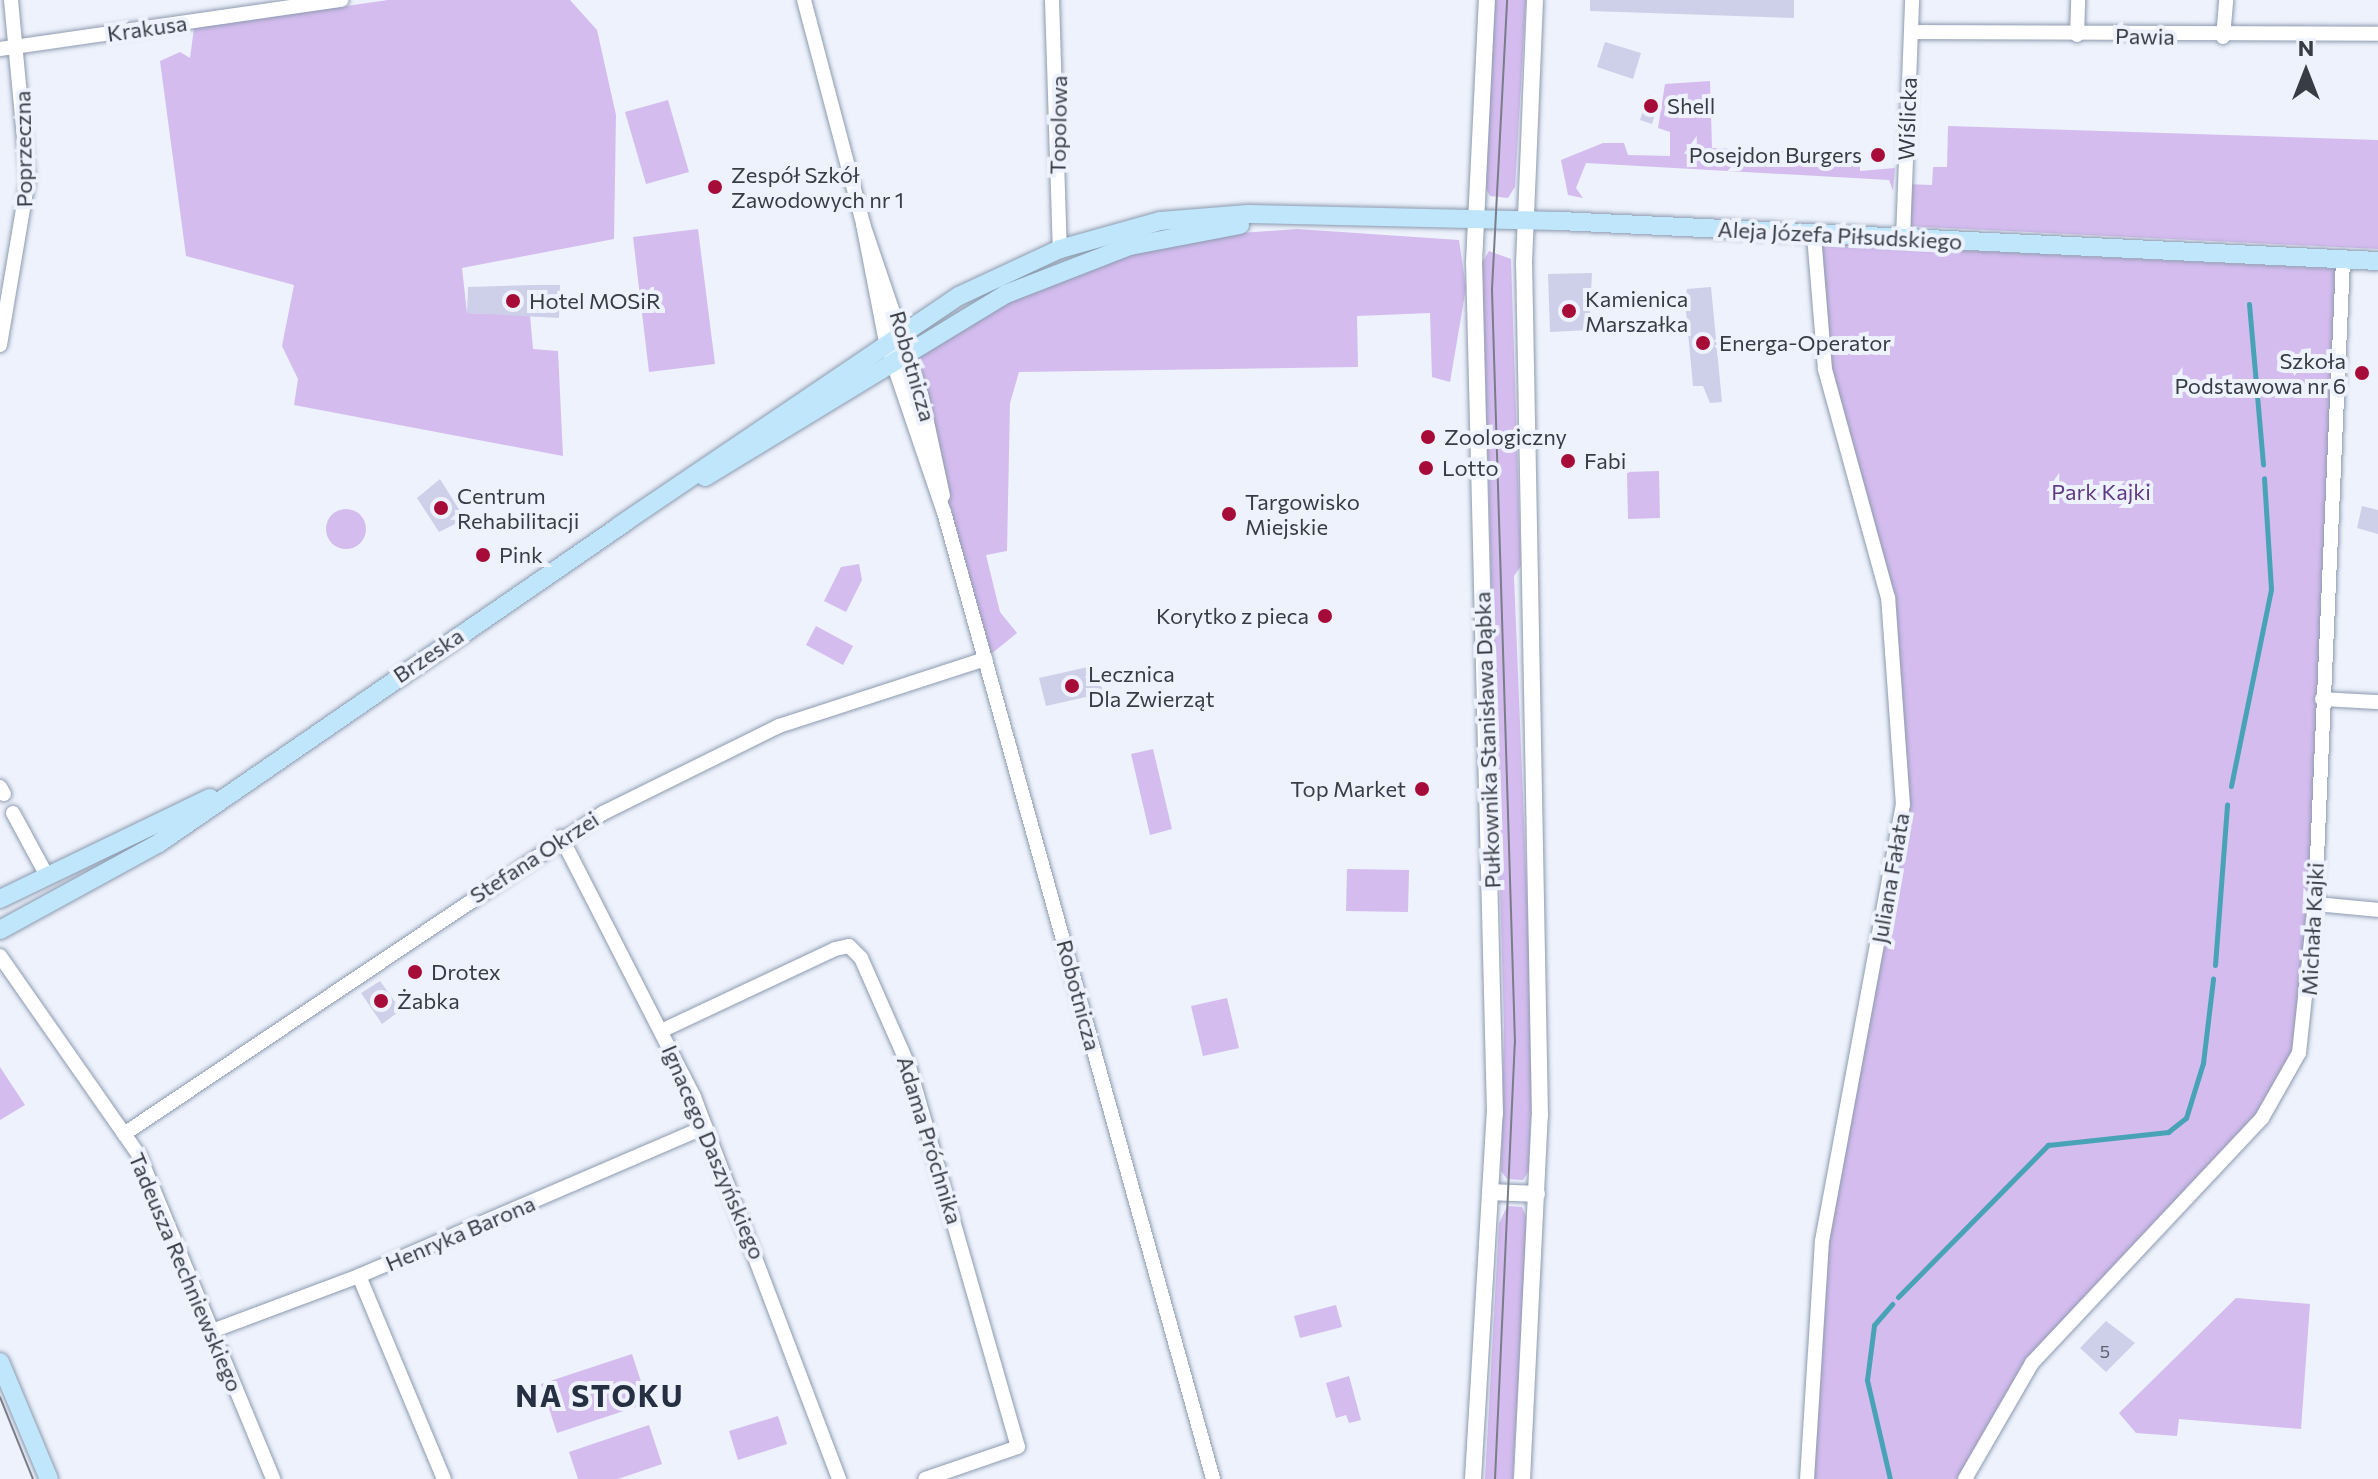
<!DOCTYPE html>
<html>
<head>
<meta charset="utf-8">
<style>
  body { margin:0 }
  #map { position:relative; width:2378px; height:1479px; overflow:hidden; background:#edf2fc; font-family:Commissioner,sans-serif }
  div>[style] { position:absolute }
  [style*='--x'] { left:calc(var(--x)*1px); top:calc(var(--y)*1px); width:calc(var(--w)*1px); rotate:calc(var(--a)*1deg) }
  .green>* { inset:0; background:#d4bcef }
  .round { border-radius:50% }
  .stream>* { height:5px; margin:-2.5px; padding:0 2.5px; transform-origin:2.5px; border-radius:2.5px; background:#49a3b6 }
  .building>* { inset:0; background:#ced0e9 }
  .roads { filter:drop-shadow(0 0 2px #8d9aaf) drop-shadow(0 0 2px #8d9aaf) }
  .minor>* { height:14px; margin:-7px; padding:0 7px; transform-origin:7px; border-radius:7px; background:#fff }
  .tertiary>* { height:16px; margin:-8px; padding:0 8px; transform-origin:8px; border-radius:8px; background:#fff }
  .secondary>* { height:18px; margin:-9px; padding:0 9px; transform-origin:9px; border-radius:9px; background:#bfe6fa }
  .tram>* { height:2px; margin:-1px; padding:0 1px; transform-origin:1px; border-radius:1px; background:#787d87 }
  .dots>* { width:22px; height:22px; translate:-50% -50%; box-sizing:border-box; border:4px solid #edf2fc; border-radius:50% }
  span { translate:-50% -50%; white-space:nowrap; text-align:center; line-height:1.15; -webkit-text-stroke:8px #edf2fc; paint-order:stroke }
  .number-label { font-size:18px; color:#5d616e }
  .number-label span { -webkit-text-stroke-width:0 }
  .street-label { font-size:22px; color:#373c45 }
  .poi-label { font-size:22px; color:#373c45 }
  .left { translate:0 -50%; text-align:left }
  .right { translate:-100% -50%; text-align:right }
  .park-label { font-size:22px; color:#603b83 }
  .district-label { font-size:30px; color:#263042; font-weight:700; letter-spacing:2px }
  .north { position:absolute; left:2266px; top:32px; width:80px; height:80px; -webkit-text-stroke:6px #edf2fc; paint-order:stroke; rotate:0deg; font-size:22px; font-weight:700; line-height:32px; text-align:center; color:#373c45 }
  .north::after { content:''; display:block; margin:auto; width:28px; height:36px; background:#373c45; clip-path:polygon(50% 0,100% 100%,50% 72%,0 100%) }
</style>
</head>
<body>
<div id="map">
  <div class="green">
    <i style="clip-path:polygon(388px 0,570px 0,597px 30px,616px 115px,614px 239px,462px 268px,467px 313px,530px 315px,533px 349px,558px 351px,563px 456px,294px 405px,298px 379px,282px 346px,294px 285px,186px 256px,160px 61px,180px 52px,190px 58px,194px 28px)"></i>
    <i style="clip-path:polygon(1495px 0,1526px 0,1515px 187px,1508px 198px,1490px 196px,1485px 187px)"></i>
    <i style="clip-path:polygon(1710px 81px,1712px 148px,1860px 154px,1860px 171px,1895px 168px,1893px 191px,1889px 180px,1586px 163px,1576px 188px,1583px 198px,1568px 195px,1561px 160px,1603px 143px,1624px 143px,1628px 155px,1670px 156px,1670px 132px,1658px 128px,1665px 84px)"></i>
    <i style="clip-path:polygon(668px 100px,689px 172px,646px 184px,625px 112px)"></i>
    <i style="clip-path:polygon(1948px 126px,2378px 140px,2378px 249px,1903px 226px,1905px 184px,1932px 185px,1933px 167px,1947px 167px)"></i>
    <i style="clip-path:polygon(698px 229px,715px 364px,649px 372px,633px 237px)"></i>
    <i style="clip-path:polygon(1297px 229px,1459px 240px,1466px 288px,1450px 382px,1432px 377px,1430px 313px,1357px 316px,1358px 367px,1019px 372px,1010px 403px,1007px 551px,986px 555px,1000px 612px,1017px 633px,985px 659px,904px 367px,961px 322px,1102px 261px,1213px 235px)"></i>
    <i style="clip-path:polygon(1814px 243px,2343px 269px,2307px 1008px,2282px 1092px,2059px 1332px,1965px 1479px,1807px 1479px,1820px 1261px,1898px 850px,1895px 647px,1835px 419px)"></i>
    <i style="clip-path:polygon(1489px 251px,1511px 259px,1521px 566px,1514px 576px,1533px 1042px,1529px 1170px,1523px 1180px,1507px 1179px,1501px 1171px,1504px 1025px,1482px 263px)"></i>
    <i style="clip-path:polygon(1659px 471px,1660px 518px,1628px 519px,1627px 472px)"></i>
    <i class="round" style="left:326px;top:509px;width:40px;height:40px"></i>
    <i style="clip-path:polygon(859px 564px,862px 580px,846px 612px,824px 601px,841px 567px)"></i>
    <i style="clip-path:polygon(816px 626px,853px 646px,843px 665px,806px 645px)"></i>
    <i style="clip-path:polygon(1153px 749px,1172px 829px,1150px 835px,1131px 754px)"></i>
    <i style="clip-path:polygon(1347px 869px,1409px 870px,1408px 912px,1346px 911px)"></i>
    <i style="clip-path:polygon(1227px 998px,1239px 1048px,1203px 1056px,1191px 1006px)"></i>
    <i style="clip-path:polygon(0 1067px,25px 1105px,0 1120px)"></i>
    <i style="clip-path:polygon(1507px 1206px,1522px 1207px,1527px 1219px,1513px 1479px,1485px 1479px,1499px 1224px)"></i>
    <i style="clip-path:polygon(2236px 1298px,2310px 1304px,2301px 1429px,2179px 1419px,2177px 1436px,2136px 1433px,2119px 1413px)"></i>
    <i style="clip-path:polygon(1336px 1305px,1342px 1327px,1300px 1338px,1294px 1316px)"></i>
    <i style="clip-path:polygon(632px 1354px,648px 1403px,557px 1433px,541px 1384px)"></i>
    <i style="clip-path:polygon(1349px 1376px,1361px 1420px,1349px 1423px,1346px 1415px,1336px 1418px,1326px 1383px)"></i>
    <i style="clip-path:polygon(778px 1416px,787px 1444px,738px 1460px,729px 1431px)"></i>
    <i style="clip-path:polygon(649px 1425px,662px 1464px,618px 1479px,578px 1479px,569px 1452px)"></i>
  </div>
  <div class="stream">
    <i style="--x:2249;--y:304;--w:161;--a:85"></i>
    <i style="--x:2231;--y:786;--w:201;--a:-78.5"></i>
    <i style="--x:2271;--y:589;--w:111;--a:-93.6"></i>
    <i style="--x:2215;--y:965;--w:161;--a:-85.7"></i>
    <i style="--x:1898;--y:1297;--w:214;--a:-45.4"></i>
    <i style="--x:2048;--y:1145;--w:121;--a:-6.2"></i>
    <i style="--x:2168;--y:1132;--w:23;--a:-38"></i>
    <i style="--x:2186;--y:1118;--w:58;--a:-72.8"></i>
    <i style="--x:2203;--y:1063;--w:85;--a:-83.2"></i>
    <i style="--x:1890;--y:1479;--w:102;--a:-103.1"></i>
    <i style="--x:1867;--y:1380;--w:55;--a:-82.7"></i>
    <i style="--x:1874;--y:1325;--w:28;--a:-49"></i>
  </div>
  <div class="building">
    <i style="clip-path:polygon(1590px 0,1794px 0,1794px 18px,1590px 11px)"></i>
    <i style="clip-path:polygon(1605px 42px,1641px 53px,1633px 79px,1597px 67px)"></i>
    <i style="clip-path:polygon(1648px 95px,1660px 99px,1652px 124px,1640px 120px)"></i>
    <i style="clip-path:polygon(1592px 273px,1589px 330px,1550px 332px,1548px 274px)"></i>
    <i style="clip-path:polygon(531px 285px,560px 285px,559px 318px,467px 313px,468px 287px)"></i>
    <i style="clip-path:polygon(1711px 287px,1722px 402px,1710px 403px,1703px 386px,1693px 386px,1685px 301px,1687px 289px)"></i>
    <i style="clip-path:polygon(440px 479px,465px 519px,439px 532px,417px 498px)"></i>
    <i style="clip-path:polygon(2362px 506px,2378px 510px,2378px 534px,2357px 528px)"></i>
    <i style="clip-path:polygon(1092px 666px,1104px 693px,1046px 706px,1039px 678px)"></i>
    <i style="clip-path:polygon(380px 981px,401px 1010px,382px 1024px,361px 993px)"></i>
    <i style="clip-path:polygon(2106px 1321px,2135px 1343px,2106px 1372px,2080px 1348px)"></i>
  </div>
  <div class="roads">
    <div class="minor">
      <i style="--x:804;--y:0;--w:232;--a:75.2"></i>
      <i style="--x:863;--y:224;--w:180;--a:71.2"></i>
      <i style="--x:921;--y:394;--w:104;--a:77.8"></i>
      <i style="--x:1052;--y:0;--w:249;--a:88.2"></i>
      <i style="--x:1911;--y:32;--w:467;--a:0.2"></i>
      <i style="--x:2077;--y:35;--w:35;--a:-88"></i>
      <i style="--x:2223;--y:37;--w:37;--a:-85"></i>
      <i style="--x:0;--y:49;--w:345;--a:-8.2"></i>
      <i style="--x:863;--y:224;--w:120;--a:79"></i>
      <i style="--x:886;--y:342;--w:180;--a:71.2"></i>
      <i style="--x:944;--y:512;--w:1004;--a:74.45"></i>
      <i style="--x:1903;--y:238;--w:238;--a:-87.8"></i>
      <i style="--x:0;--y:345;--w:167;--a:-80.4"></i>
      <i style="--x:28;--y:180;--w:181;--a:-95.4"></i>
      <i style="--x:2322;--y:699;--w:56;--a:3.1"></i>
      <i style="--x:0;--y:787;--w:8;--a:60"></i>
      <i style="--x:13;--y:813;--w:72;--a:61.6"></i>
      <i style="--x:561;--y:837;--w:292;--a:62.9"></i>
      <i style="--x:694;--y:1097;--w:409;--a:69.2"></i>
      <i style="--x:2315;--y:904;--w:63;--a:5.4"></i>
      <i style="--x:0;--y:956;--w:243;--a:55.1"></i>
      <i style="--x:139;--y:1155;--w:351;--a:67.5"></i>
      <i style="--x:661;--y:1031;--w:192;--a:-25.2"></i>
      <i style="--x:835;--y:949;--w:14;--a:-12"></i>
      <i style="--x:849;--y:946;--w:17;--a:45"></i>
      <i style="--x:861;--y:958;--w:119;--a:66.2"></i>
      <i style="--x:909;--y:1067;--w:395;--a:74"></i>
      <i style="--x:1018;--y:1447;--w:98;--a:161"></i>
      <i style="--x:124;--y:1134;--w:577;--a:-33.83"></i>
      <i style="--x:603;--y:813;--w:196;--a:-26.3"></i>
      <i style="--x:779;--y:726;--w:217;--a:-18"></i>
      <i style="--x:359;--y:1276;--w:220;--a:67.3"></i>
      <i style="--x:212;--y:1331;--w:157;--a:-20.5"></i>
      <i style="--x:359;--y:1276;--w:377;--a:-23.3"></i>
      <i style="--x:1807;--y:1479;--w:238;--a:-86.4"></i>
      <i style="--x:1822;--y:1241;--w:443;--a:-79.5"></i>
      <i style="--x:1903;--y:805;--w:208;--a:-94.1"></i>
      <i style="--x:1888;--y:598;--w:238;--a:-105.4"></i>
      <i style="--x:1825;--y:369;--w:135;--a:-94.7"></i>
      <i style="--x:1965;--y:1479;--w:134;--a:-60"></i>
      <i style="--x:2032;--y:1363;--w:336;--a:-46.8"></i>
      <i style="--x:2262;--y:1118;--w:75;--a:-60.4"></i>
      <i style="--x:2299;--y:1053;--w:150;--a:-83.9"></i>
      <i style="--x:2315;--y:904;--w:646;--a:-87.51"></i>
    </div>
    <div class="tertiary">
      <i style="--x:1490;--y:1192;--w:47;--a:2.4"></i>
      <i style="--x:1473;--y:1479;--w:366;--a:-86.6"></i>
      <i style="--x:1495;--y:1114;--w:851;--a:-91.41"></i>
      <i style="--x:1474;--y:263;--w:263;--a:-87.2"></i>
      <i style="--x:1522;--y:1479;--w:363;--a:-87.2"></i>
      <i style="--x:1540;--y:1116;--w:853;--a:-91.07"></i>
      <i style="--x:1524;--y:263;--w:263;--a:-87.6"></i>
    </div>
    <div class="secondary">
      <i style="--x:705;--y:477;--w:352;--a:-31.3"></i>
      <i style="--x:1006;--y:294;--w:133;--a:-21.2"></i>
      <i style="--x:1130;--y:246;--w:112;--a:-10.8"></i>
      <i style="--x:619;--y:526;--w:410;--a:-34.1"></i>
      <i style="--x:959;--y:296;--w:111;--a:-25"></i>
      <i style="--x:1060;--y:249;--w:104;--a:-15.6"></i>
      <i style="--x:1160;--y:221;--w:88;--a:-4.5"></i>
      <i style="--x:1248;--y:214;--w:312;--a:1.3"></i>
      <i style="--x:1560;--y:221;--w:819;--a:2.8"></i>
      <i style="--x:0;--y:899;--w:233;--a:-25.7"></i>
      <i style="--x:0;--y:930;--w:181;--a:-28.7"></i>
      <i style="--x:159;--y:843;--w:568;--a:-34.53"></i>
      <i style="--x:0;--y:1362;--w:127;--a:67.3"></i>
    </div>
  </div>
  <div class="tram">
    <i style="--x:0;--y:1397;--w:88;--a:68.1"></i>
    <i style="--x:1495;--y:1479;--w:436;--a:-87.4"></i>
    <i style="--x:1515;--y:1043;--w:754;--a:-91.75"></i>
    <i style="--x:1492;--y:289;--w:289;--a:-87"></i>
  </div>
  <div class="dots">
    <i style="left:1651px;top:106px;background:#a60c37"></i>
    <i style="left:1878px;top:155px;background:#a60c37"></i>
    <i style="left:715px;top:187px;background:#a60c37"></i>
    <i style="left:513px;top:301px;background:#a60c37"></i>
    <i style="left:1569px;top:311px;background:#a60c37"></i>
    <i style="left:1703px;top:343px;background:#a60c37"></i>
    <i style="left:2362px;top:373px;background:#a60c37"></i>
    <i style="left:1428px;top:437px;background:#a60c37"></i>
    <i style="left:1568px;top:461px;background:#a60c37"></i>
    <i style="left:1426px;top:468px;background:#a60c37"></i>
    <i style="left:441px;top:508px;background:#a60c37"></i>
    <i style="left:1229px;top:514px;background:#a60c37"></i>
    <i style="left:483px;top:555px;background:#a60c37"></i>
    <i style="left:1325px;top:616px;background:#a60c37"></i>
    <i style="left:1072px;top:686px;background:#a60c37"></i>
    <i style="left:1422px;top:789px;background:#a60c37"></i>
    <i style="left:415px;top:972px;background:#a60c37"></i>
    <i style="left:381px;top:1001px;background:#a60c37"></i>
  </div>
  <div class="number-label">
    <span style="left:2105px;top:1351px">5</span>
  </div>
  <div class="street-label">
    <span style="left:147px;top:28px;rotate:-8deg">Krakusa</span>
    <span style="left:2145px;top:36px;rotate:1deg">Pawia</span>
    <span style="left:1907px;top:119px;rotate:-88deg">Wiślicka</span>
    <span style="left:1058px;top:125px;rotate:-89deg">Topolowa</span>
    <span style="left:23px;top:149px;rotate:-91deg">Poprzeczna</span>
    <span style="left:1840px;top:235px;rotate:3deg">Aleja Józefa Piłsudskiego</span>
    <span style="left:913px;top:366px;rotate:74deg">Robotnicza</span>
    <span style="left:428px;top:655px;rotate:-34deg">Brzeska</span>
    <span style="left:1487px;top:740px;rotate:-92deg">Pułkownika Stanisława Dąbka</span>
    <span style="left:534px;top:857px;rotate:-33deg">Stefana Okrzei</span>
    <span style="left:1890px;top:878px;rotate:-80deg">Juliana Fałata</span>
    <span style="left:2312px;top:929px;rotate:-87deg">Michała Kajki</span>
    <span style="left:1079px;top:995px;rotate:75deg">Robotnicza</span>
    <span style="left:930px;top:1140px;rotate:73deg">Adama Próchnika</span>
    <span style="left:714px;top:1152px;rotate:67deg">Ignacego Daszyńskiego</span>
    <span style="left:460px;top:1233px;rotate:-23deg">Henryka Barona</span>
    <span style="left:186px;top:1272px;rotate:67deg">Tadeusza Rechniewskiego</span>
  </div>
  <div class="poi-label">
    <span class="left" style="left:1667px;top:106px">Shell</span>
    <span class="right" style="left:1862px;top:155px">Posejdon Burgers</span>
    <span class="left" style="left:731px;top:187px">Zespół Szkół<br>Zawodowych nr 1</span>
    <span class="left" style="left:1585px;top:311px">Kamienica<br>Marszałka</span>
    <span class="left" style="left:529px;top:301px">Hotel MOSiR</span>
    <span class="left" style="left:1719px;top:343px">Energa-Operator</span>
    <span class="right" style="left:2346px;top:373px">Szkoła<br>Podstawowa nr 6</span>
    <span class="left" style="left:1444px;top:437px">Zoologiczny</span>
    <span class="left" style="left:1584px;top:461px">Fabi</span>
    <span class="left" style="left:1442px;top:468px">Lotto</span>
    <span class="left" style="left:457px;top:508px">Centrum<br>Rehabilitacji</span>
    <span class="left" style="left:1245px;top:514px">Targowisko<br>Miejskie</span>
    <span class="left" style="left:499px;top:555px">Pink</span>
    <span class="right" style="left:1309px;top:616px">Korytko z pieca</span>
    <span class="left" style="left:1088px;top:686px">Lecznica<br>Dla Zwierząt</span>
    <span class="right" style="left:1406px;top:789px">Top Market</span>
    <span class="left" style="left:431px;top:972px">Drotex</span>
    <span class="left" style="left:397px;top:1001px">Żabka</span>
  </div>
  <div class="park-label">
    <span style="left:2101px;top:492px">Park Kajki</span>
  </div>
  <div class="district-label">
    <span style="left:600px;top:1395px">NA STOKU</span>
  </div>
  <div class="north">N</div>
</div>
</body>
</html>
